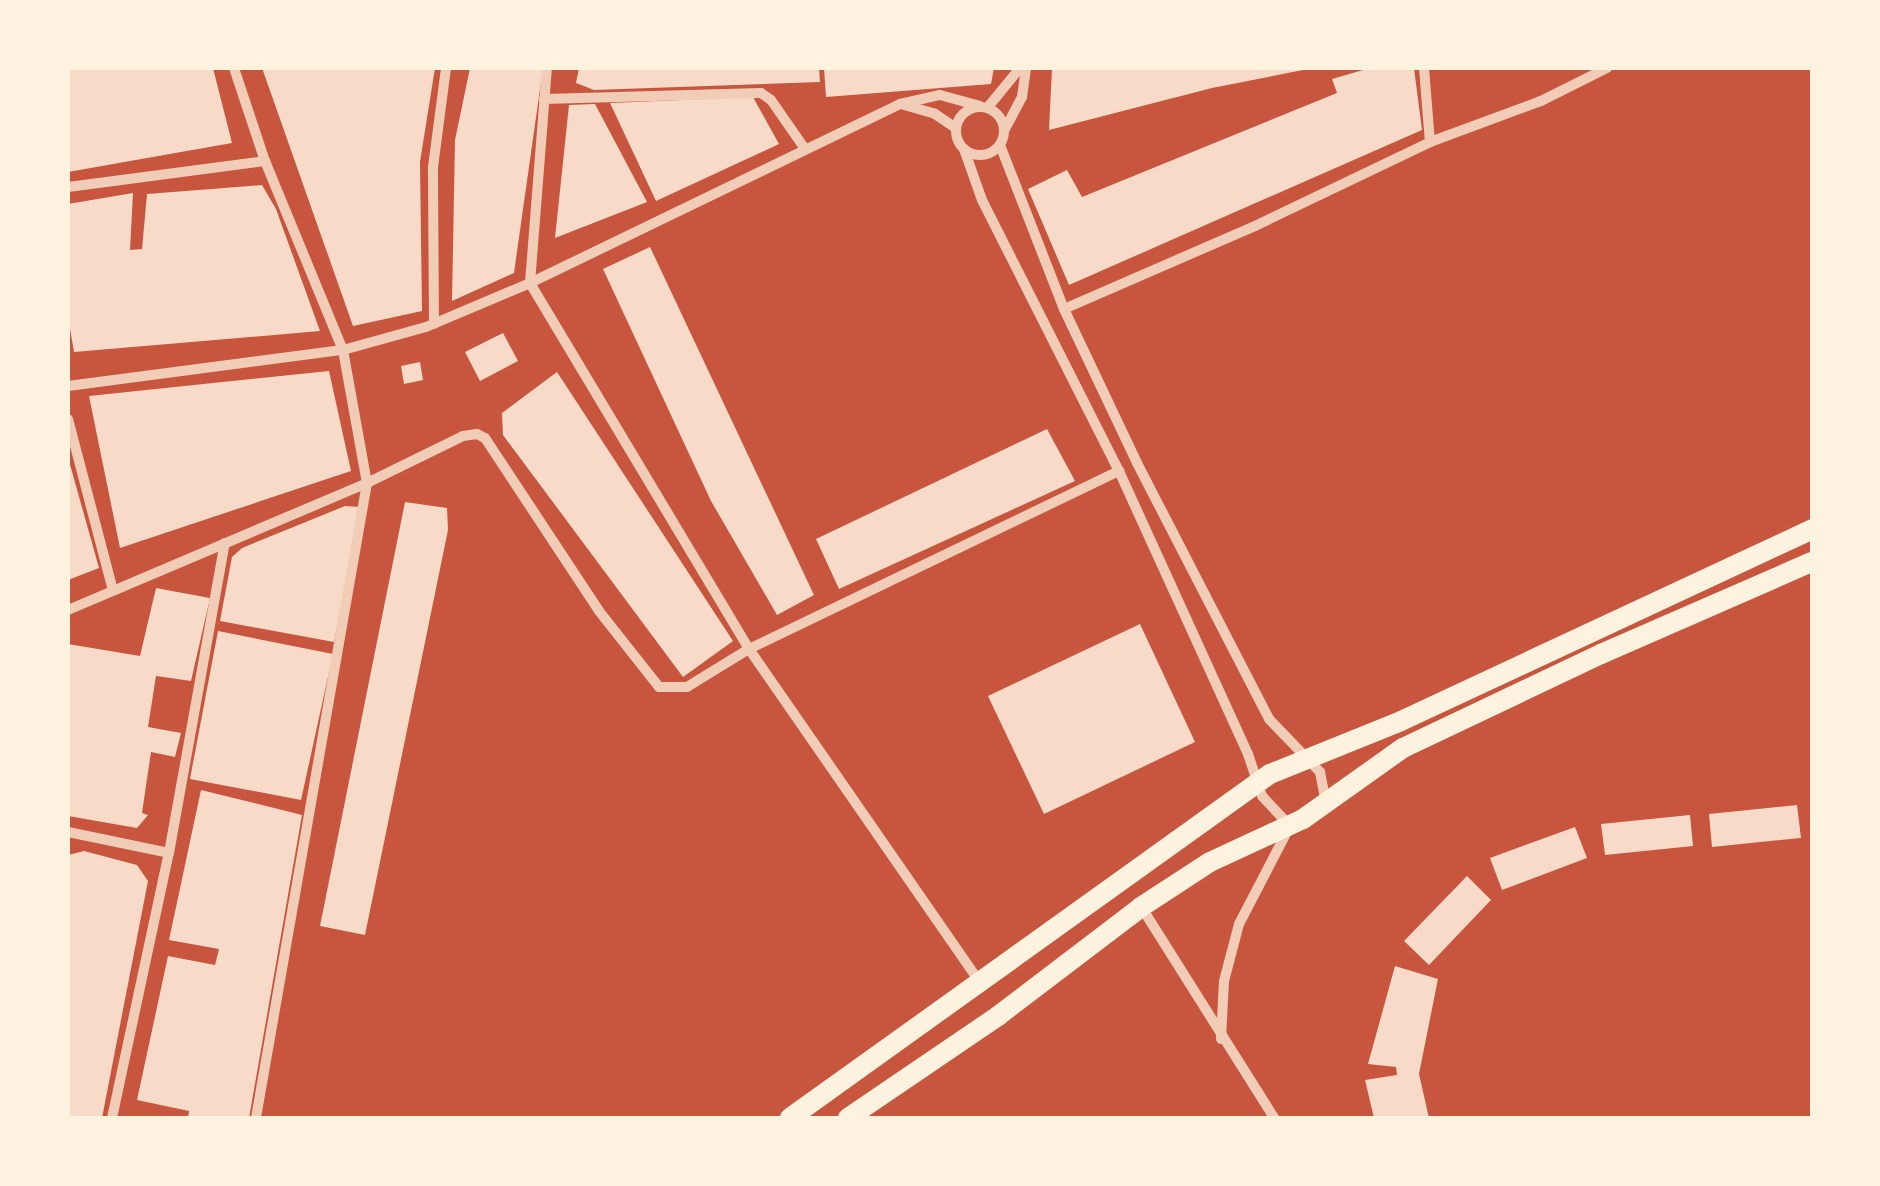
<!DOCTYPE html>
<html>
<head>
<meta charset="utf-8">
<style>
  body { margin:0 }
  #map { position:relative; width:1880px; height:1186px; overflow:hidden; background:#c8553d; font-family:"Source Sans 3",sans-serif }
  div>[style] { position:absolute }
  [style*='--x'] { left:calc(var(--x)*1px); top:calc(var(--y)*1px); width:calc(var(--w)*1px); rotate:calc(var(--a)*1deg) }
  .building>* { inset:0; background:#f7dbc8 }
  .minor>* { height:10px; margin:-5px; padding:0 5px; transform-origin:5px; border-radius:5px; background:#f1ccb7 }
  .minor>.ring { margin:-5px; padding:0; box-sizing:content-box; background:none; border:10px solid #f1ccb7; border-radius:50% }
  .secondary>* { height:20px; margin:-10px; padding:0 10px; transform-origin:10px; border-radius:10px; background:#fff3e0 }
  span { translate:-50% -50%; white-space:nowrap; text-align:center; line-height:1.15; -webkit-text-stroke:8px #fff3e0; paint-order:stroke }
  .frame { position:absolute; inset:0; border:70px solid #fff3e0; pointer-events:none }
</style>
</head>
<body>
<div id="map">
  <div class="building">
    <i style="clip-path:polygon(68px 68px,213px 68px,232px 143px,68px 172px)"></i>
    <i style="clip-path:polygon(262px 68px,435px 68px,420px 162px,422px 311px,353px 326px)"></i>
    <i style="clip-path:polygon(470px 68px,543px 68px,514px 273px,452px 301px,455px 140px)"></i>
    <i style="clip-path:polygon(579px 68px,819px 68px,820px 82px,594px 90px,576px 83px)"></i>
    <i style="clip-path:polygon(824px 68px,994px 68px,991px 84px,826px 97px)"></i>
    <i style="clip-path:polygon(1052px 68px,1307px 68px,1308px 69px,1212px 88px,1049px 130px)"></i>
    <i style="clip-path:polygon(1370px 68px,1414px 68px,1422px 130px,1069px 285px,1028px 189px,1067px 170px,1082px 197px,1337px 93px,1332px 79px)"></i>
    <i style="clip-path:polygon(753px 97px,779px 144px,656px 201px,610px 103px)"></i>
    <i style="clip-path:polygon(595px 104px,647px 202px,555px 238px,569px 105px)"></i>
    <i style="clip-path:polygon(262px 185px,276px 209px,320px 331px,74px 352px,68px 317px,68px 204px,133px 193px,130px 250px,142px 249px,147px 194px)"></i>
    <i style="clip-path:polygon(650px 247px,814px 595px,777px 615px,711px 501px,603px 269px)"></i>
    <i style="clip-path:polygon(503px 333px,518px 361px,480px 381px,465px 352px)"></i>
    <i style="clip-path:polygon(420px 362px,423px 380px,404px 384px,401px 366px)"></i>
    <i style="clip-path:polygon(329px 371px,351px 471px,120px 548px,89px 396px)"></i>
    <i style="clip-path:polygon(557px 372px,733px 641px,683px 677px,503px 435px,502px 413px)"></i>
    <i style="clip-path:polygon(1047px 429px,1075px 481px,839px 589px,816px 539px)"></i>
    <i style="clip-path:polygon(69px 461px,99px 568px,68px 580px,68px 462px)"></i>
    <i style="clip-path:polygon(405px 502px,447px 508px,448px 530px,365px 935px,320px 926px)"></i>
    <i style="clip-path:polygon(345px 506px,361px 507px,334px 642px,220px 621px,232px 557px,242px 548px)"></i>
    <i style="clip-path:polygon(156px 588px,210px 598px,191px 681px,156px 676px,148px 727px,181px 733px,175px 757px,151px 752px,142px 813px,148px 815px,137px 828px,68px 816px,68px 644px,140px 656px)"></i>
    <i style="clip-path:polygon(1140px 624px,1195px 742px,1044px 814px,988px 696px)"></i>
    <i style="clip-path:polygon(218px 631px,333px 654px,301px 800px,190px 779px)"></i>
    <i style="clip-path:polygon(201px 790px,302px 815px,249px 1118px,188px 1118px,189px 1111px,137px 1100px,168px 956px,215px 965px,219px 949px,169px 940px)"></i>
    <i style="clip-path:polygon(1797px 805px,1801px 838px,1712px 847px,1709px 814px)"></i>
    <i style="clip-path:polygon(1690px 815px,1693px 846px,1605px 855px,1601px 824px)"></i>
    <i style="clip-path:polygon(1575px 827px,1587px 858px,1502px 890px,1490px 858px)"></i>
    <i style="clip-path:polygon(84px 851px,137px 865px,148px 881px,102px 1118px,68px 1118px,68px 855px)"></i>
    <i style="clip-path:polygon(1467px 876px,1491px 900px,1429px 965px,1404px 941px)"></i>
    <i style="clip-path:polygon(1395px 966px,1438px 979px,1419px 1074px,1429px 1118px,1374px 1118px,1365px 1080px,1397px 1075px,1396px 1067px,1368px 1064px)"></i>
  </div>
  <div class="minor">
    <i style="--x:234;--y:68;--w:98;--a:71.6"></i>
    <i style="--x:265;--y:161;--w:204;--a:67.6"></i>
    <i style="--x:343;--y:350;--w:135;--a:79.8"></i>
    <i style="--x:367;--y:483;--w:645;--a:99.92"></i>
    <i style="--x:1424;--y:68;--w:74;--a:85.4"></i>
    <i style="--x:544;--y:99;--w:217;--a:-1.6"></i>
    <i style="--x:761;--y:93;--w:12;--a:35"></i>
    <i style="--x:771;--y:100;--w:60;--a:55.2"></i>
    <i style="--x:901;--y:104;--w:35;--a:16"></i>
    <i style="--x:935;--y:114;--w:25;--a:34"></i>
    <i class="ring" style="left:956px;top:107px;width:38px;height:38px"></i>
    <i style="--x:988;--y:107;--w:50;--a:-50.6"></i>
    <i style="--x:1005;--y:129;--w:36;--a:-62"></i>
    <i style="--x:1022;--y:97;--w:29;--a:-82"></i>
    <i style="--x:1000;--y:145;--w:176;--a:68.7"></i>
    <i style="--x:1064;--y:309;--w:170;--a:64.6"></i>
    <i style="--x:1137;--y:463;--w:288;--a:62.7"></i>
    <i style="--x:1269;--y:719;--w:74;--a:46.1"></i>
    <i style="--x:1320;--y:772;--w:31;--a:79"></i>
    <i style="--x:964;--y:149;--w:54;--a:70.6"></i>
    <i style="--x:982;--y:200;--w:304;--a:63.2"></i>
    <i style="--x:1119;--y:471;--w:311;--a:65.5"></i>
    <i style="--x:1248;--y:754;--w:44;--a:71.6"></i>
    <i style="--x:1262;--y:796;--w:41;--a:47"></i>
    <i style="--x:1290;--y:826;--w:110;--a:117.5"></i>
    <i style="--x:1239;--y:924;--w:59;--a:104.7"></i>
    <i style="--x:1224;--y:981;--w:58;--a:93"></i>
    <i style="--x:68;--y:187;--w:199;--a:-7.5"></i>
    <i style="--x:1064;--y:309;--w:208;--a:-23.5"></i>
    <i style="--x:1255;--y:226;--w:194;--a:-25.6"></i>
    <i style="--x:1430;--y:142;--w:118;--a:-20.3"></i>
    <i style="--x:1541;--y:101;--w:74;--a:-26.6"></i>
    <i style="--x:434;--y:324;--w:157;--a:-90.4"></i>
    <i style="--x:433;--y:167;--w:100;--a:-82.5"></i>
    <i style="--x:68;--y:386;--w:277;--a:-7.5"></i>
    <i style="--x:343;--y:350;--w:86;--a:-15.5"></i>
    <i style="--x:426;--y:327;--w:113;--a:-22.9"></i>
    <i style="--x:530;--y:283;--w:411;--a:-25.8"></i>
    <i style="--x:900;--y:104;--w:41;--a:-12.7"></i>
    <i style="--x:940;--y:95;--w:41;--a:15.4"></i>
    <i style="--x:68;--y:419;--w:177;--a:75.3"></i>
    <i style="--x:68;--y:610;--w:325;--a:-23"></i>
    <i style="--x:367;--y:483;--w:107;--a:-26.1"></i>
    <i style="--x:463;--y:436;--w:14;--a:-8"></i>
    <i style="--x:477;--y:434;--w:9;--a:27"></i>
    <i style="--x:485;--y:438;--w:207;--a:56.6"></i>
    <i style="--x:599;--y:611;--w:97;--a:51.7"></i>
    <i style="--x:659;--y:687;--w:28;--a:0"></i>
    <i style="--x:687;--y:687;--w:73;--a:-31.5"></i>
    <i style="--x:749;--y:649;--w:427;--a:-120.9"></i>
    <i style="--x:530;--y:283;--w:216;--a:-85.5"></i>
    <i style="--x:68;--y:832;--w:103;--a:11.7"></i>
    <i style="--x:1142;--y:908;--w:248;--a:57.8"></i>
    <i style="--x:981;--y:984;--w:407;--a:-124.7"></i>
    <i style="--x:749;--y:649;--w:411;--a:-25.7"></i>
    <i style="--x:112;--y:1118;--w:271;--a:-77.9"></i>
    <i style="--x:169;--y:853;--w:315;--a:-79.8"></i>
  </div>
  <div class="secondary">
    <i style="--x:790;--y:1118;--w:591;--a:-35.63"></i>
    <i style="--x:1270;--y:774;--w:141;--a:-22"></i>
    <i style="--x:1401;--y:721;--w:454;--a:-25"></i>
    <i style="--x:848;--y:1118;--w:181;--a:-34.2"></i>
    <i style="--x:998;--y:1016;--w:180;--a:-37.3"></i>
    <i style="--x:1141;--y:907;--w:82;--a:-33.1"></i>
    <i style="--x:1210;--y:862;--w:102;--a:-24.8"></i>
    <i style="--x:1303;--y:819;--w:123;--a:-35.4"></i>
    <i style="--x:1403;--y:748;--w:219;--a:-25.4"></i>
    <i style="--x:1601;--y:654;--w:230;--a:-23.6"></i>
  </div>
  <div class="frame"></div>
</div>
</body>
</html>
